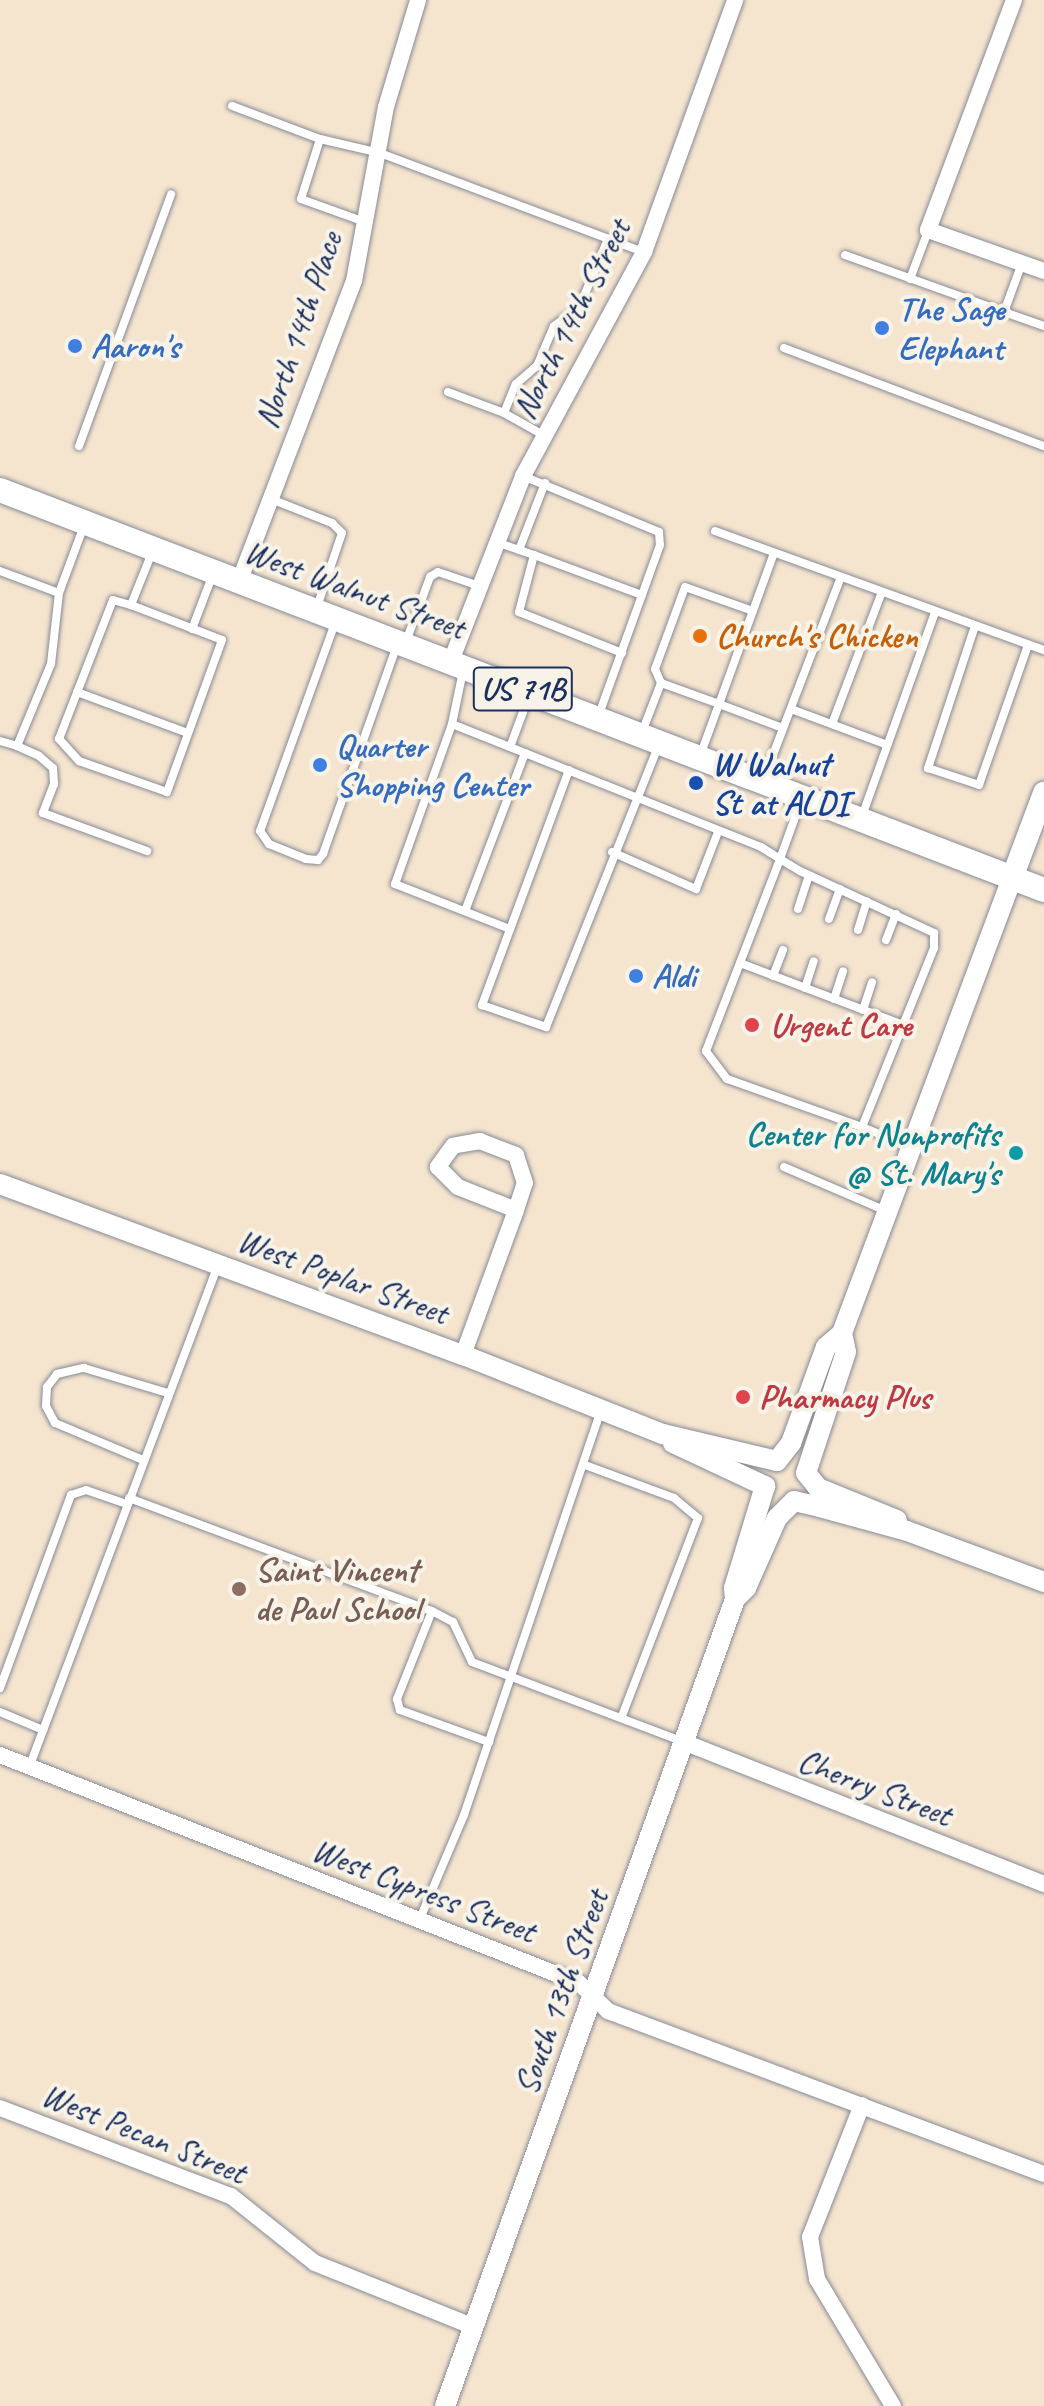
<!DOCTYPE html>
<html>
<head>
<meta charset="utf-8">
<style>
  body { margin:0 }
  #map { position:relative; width:1044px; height:2406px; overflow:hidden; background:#f5e5cf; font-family:Caveat,sans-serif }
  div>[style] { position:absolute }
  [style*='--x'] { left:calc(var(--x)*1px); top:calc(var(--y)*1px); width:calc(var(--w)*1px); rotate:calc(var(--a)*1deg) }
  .roads { filter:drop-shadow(0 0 2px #888a96) drop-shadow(0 0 2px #888a96) }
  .service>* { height:8px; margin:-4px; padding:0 4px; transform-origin:4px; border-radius:4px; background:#fff }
  .minor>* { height:16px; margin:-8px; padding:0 8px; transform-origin:8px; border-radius:8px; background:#fff }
  .tertiary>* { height:20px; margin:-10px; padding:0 10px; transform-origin:10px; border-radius:10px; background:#fff }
  .secondary>* { height:22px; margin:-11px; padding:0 11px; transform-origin:11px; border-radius:11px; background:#fff }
  .primary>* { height:24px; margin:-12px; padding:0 12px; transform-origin:12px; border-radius:12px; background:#fff }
  .dots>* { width:22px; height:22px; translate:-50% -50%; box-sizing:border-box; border:4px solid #f7f3e8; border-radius:50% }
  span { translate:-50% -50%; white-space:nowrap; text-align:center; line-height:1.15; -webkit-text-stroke:8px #f7f3e8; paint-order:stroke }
  .shield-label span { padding:2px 6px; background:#f7f3e8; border:2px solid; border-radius:6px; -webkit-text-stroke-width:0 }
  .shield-label { font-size:32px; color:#1b2f5e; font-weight:700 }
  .shop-label { font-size:34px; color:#366cbe; font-weight:700 }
  .left { translate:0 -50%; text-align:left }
  .street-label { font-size:34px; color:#1b2f5e }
  .food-label { font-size:34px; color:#c56008; font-weight:700 }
  .transit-label { font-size:34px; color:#164399; font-weight:700 }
  .health-label { font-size:34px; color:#be3a42; font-weight:700 }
  .culture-label { font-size:34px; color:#0d838f; font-weight:700 }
  .right { translate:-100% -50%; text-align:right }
  .education-label { font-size:34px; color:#785e54; font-weight:700 }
</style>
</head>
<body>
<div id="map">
  <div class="roads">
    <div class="service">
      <i style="--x:232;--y:106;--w:94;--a:20.6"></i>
      <i style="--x:365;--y:222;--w:68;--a:-160.2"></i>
      <i style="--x:301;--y:199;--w:63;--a:-72.4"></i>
      <i style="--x:320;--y:139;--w:62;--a:13.1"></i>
      <i style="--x:380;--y:153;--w:282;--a:20.6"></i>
      <i style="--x:845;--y:255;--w:169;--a:19.7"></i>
      <i style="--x:1004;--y:312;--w:52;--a:-69.8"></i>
      <i style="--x:910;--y:279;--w:51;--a:-69.4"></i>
      <i style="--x:1004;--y:312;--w:42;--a:19.3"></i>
      <i style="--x:784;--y:348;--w:278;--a:20.7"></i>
      <i style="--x:448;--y:392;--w:60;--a:20.6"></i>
      <i style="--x:545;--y:436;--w:47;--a:-150.7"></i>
      <i style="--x:504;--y:413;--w:31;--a:-68"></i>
      <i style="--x:516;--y:384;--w:28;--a:-41"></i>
      <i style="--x:537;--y:366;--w:43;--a:-67"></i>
      <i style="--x:554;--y:326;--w:31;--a:-36"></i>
      <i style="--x:579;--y:308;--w:75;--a:-67.2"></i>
      <i style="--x:79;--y:446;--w:268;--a:-69.9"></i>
      <i style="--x:523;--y:476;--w:147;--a:22.4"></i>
      <i style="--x:659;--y:532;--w:13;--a:86"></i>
      <i style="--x:660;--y:545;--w:183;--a:109.8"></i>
      <i style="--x:271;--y:499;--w:66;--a:21.5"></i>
      <i style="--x:332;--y:523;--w:14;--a:45"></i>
      <i style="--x:342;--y:533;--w:78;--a:108.7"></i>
      <i style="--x:715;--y:531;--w:350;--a:19.9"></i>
      <i style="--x:496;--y:542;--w:40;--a:18.9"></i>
      <i style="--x:534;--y:555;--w:59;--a:104.7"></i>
      <i style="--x:519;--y:612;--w:111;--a:21.7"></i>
      <i style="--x:519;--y:550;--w:72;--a:-68.8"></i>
      <i style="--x:774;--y:553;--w:161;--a:110"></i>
      <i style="--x:719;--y:704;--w:68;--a:20.6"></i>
      <i style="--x:534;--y:555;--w:115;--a:20.3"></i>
      <i style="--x:0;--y:571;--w:63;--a:20.4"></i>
      <i style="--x:59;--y:593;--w:75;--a:-69.6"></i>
      <i style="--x:131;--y:605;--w:97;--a:21"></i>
      <i style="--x:222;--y:640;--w:162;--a:109.9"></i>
      <i style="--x:167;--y:792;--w:93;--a:-160.6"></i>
      <i style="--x:79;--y:761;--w:30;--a:-132"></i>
      <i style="--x:59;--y:739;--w:149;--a:-68.8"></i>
      <i style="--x:113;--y:600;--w:19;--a:16"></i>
      <i style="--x:131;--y:605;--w:59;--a:-68.2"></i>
      <i style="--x:335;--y:623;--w:221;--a:109.8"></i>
      <i style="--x:260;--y:831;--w:16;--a:55"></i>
      <i style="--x:269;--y:844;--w:40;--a:22"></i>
      <i style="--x:306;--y:859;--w:12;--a:5"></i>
      <i style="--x:318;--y:860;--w:8;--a:-50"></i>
      <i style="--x:323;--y:854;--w:222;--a:-70.5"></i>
      <i style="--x:975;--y:626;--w:150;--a:108.3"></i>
      <i style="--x:928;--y:768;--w:54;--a:18.4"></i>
      <i style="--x:979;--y:785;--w:148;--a:-70.7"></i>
      <i style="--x:192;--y:629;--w:59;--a:-69.1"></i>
      <i style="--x:405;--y:644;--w:72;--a:-69.5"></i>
      <i style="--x:430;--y:577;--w:9;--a:-32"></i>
      <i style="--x:438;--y:572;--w:46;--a:18.8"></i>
      <i style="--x:463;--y:671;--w:54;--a:101.7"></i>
      <i style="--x:452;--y:724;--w:170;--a:109.6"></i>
      <i style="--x:395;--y:884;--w:123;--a:21.4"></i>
      <i style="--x:661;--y:683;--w:15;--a:-113"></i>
      <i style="--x:655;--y:669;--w:87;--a:-69.9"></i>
      <i style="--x:685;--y:587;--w:72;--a:19.4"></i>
      <i style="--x:77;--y:692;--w:118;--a:20.3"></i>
      <i style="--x:791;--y:709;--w:103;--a:20.4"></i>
      <i style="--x:452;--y:724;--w:333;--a:21.7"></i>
      <i style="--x:761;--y:847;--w:22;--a:32"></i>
      <i style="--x:780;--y:859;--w:23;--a:31"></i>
      <i style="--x:800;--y:871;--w:148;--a:24.8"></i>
      <i style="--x:934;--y:933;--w:15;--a:90"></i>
      <i style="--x:934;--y:948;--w:193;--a:111.9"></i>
      <i style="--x:862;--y:1127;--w:143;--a:-160.4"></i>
      <i style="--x:727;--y:1079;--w:35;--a:-127"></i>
      <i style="--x:706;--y:1051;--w:206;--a:-68.9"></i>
      <i style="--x:780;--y:859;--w:62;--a:-70.1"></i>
      <i style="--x:832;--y:724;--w:141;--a:-69.3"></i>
      <i style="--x:642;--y:732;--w:53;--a:-68.8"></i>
      <i style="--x:661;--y:683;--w:62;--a:19.9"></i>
      <i style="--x:719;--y:704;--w:55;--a:110.1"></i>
      <i style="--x:0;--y:741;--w:18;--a:16"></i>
      <i style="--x:17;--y:746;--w:89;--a:-67.5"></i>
      <i style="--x:51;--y:664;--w:71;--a:-83.6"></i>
      <i style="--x:17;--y:746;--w:24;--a:24"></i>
      <i style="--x:39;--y:756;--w:18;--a:41"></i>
      <i style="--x:53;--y:768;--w:16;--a:86"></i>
      <i style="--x:54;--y:784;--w:31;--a:111"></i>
      <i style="--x:43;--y:813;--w:111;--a:20.1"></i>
      <i style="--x:510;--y:747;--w:54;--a:-69.6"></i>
      <i style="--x:569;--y:770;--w:251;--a:110.3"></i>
      <i style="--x:482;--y:1005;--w:68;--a:19"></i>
      <i style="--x:546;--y:1027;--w:302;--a:-68.2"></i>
      <i style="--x:763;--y:781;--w:218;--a:-69.1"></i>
      <i style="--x:861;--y:819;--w:220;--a:-70.3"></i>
      <i style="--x:612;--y:852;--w:92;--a:23.8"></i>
      <i style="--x:696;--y:889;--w:61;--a:-68.9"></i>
      <i style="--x:798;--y:909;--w:35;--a:-72"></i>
      <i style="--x:465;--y:911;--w:169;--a:-69.2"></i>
      <i style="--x:829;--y:919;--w:32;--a:-70"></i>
      <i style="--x:858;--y:930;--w:30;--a:-73"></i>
      <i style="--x:886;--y:940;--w:28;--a:-69"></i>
      <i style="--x:740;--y:963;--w:174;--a:20.8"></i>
      <i style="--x:773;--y:976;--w:28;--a:-69"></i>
      <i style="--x:805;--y:988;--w:28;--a:-72"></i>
      <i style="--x:834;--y:999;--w:29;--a:-72"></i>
      <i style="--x:863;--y:1010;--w:29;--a:-72"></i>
      <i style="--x:862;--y:1127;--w:51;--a:22"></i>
      <i style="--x:784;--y:1167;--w:111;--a:23.3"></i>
      <i style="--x:143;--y:1460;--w:95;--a:-157.2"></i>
      <i style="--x:55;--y:1423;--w:19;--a:-118"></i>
      <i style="--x:46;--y:1406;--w:19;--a:-87"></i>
      <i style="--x:47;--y:1387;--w:16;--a:-52"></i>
      <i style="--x:57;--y:1374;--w:28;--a:-13"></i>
      <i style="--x:84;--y:1368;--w:88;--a:16.6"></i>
      <i style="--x:585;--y:1465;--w:95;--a:20.3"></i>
      <i style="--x:674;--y:1498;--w:31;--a:40"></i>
      <i style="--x:698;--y:1518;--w:212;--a:111"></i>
      <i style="--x:129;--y:1498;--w:323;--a:20.5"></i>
      <i style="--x:432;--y:1611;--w:24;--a:28"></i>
      <i style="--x:453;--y:1622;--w:44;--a:64.6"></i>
      <i style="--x:472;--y:1662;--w:223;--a:20.7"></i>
      <i style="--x:432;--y:1611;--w:95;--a:111.7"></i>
      <i style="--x:397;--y:1699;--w:11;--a:75"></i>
      <i style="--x:400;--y:1710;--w:95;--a:19.8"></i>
      <i style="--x:0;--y:1688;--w:206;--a:-69.8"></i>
      <i style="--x:71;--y:1495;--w:16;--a:-18"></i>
      <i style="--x:86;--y:1490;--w:43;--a:18.9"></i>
      <i style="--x:0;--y:1712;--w:47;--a:22.7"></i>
      <i style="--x:30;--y:1765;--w:534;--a:-69.39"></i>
      <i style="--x:419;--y:1921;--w:115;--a:-67"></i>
      <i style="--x:464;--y:1815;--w:428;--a:-71.3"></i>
    </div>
    <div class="minor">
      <i style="--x:1014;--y:0;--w:246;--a:110.5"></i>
      <i style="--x:928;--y:230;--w:123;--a:19.5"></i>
      <i style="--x:239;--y:582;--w:322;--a:-69.1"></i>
      <i style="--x:354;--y:281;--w:177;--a:-79.6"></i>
      <i style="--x:386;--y:107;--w:112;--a:-73.3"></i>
      <i style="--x:451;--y:661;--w:199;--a:-68.7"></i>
      <i style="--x:523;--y:476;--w:255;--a:-61.6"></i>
      <i style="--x:644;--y:252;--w:268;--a:-70.1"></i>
      <i style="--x:463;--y:1355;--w:154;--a:-69.9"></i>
      <i style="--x:516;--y:1210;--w:28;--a:-72"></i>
      <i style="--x:525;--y:1183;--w:29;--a:-108"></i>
      <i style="--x:516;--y:1155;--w:39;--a:-159"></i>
      <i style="--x:480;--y:1141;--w:27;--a:170"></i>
      <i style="--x:453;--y:1146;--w:26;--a:126"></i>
      <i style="--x:438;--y:1167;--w:28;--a:45"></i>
      <i style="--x:458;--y:1187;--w:62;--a:21.6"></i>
      <i style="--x:686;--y:1743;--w:385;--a:21.5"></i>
      <i style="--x:0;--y:1755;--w:622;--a:21.49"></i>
      <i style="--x:579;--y:1983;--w:40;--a:44"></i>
      <i style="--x:608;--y:2011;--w:465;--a:20.5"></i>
      <i style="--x:862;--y:2105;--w:142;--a:111.5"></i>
      <i style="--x:810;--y:2237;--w:43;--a:80.5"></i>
      <i style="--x:817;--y:2279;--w:148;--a:59.1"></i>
      <i style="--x:0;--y:2108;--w:247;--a:20.9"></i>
      <i style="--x:231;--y:2196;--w:107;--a:38.6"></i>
      <i style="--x:315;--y:2263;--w:171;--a:21.9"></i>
    </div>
    <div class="tertiary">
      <i style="--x:0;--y:1184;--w:494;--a:20.3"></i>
      <i style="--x:463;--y:1355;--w:215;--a:21.6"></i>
      <i style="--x:663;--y:1434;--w:117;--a:13.3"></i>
      <i style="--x:777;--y:1461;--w:23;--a:-52"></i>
      <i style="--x:791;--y:1443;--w:102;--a:-70"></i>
      <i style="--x:826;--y:1347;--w:21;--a:-41"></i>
      <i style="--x:842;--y:1333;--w:486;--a:-69.5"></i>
      <i style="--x:842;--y:1333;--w:19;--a:78"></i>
      <i style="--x:846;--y:1352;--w:127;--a:108.3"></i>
      <i style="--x:806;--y:1473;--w:19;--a:51"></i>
      <i style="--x:818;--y:1488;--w:85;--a:22.1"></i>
      <i style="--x:673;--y:1443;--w:102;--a:25.1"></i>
      <i style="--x:765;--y:1486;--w:107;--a:106.9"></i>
      <i style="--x:734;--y:1588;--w:11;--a:85"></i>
      <i style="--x:445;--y:2406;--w:858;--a:-70.23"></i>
      <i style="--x:735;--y:1599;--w:16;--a:-45"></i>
      <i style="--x:746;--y:1588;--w:77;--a:-66.1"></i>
      <i style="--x:777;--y:1518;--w:24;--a:-45"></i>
      <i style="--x:794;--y:1501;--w:27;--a:13"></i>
      <i style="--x:820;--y:1507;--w:90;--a:15.4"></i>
      <i style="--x:907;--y:1531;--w:146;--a:20.4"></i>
    </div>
    <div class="secondary">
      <i style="--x:1012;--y:878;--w:91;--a:-69.4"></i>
    </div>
    <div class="primary">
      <i style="--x:0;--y:490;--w:1118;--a:20.96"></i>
    </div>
  </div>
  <div class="dots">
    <i style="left:882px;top:328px;background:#3f7fe0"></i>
    <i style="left:75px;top:346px;background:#3f7fe0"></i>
    <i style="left:700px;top:636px;background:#e8710a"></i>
    <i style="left:320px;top:765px;background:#3f7fe0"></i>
    <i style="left:696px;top:783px;background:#1a4fb4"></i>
    <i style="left:636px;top:976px;background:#3f7fe0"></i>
    <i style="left:752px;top:1025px;background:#e0444e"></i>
    <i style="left:1016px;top:1153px;background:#0f9aa8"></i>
    <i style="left:743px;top:1397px;background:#e0444e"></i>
    <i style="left:239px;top:1589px;background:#8d6e63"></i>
  </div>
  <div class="shield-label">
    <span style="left:523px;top:689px">US 71B</span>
  </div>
  <div class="shop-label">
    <span class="left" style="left:898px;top:328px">The Sage<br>Elephant</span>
    <span class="left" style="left:91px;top:346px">Aaron's</span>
    <span class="left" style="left:336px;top:765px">Quarter<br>Shopping Center</span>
    <span class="left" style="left:652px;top:976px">Aldi</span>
  </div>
  <div class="street-label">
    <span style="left:571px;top:319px;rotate:-63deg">North 14th Street</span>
    <span style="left:298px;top:330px;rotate:-71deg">North 14th Place</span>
    <span style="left:355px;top:589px;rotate:20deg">West Walnut Street</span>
    <span style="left:343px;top:1276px;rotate:20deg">West Poplar Street</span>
    <span style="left:875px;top:1787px;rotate:21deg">Cherry Street</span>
    <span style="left:424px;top:1890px;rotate:21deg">West Cypress Street</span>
    <span style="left:561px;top:1992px;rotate:-70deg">South 13th Street</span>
    <span style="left:144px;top:2133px;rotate:22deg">West Pecan Street</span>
  </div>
  <div class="food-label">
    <span class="left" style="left:716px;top:636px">Church's Chicken</span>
  </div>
  <div class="transit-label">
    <span class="left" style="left:712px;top:783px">W Walnut<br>St at ALDI</span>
  </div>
  <div class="health-label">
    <span class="left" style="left:770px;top:1025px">Urgent Care</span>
    <span class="left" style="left:759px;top:1397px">Pharmacy Plus</span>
  </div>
  <div class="culture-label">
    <span class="right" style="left:1000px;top:1153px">Center for Nonprofits<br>@ St. Mary's</span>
  </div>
  <div class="education-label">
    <span class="left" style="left:255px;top:1589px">Saint Vincent<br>de Paul School</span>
  </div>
</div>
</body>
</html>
